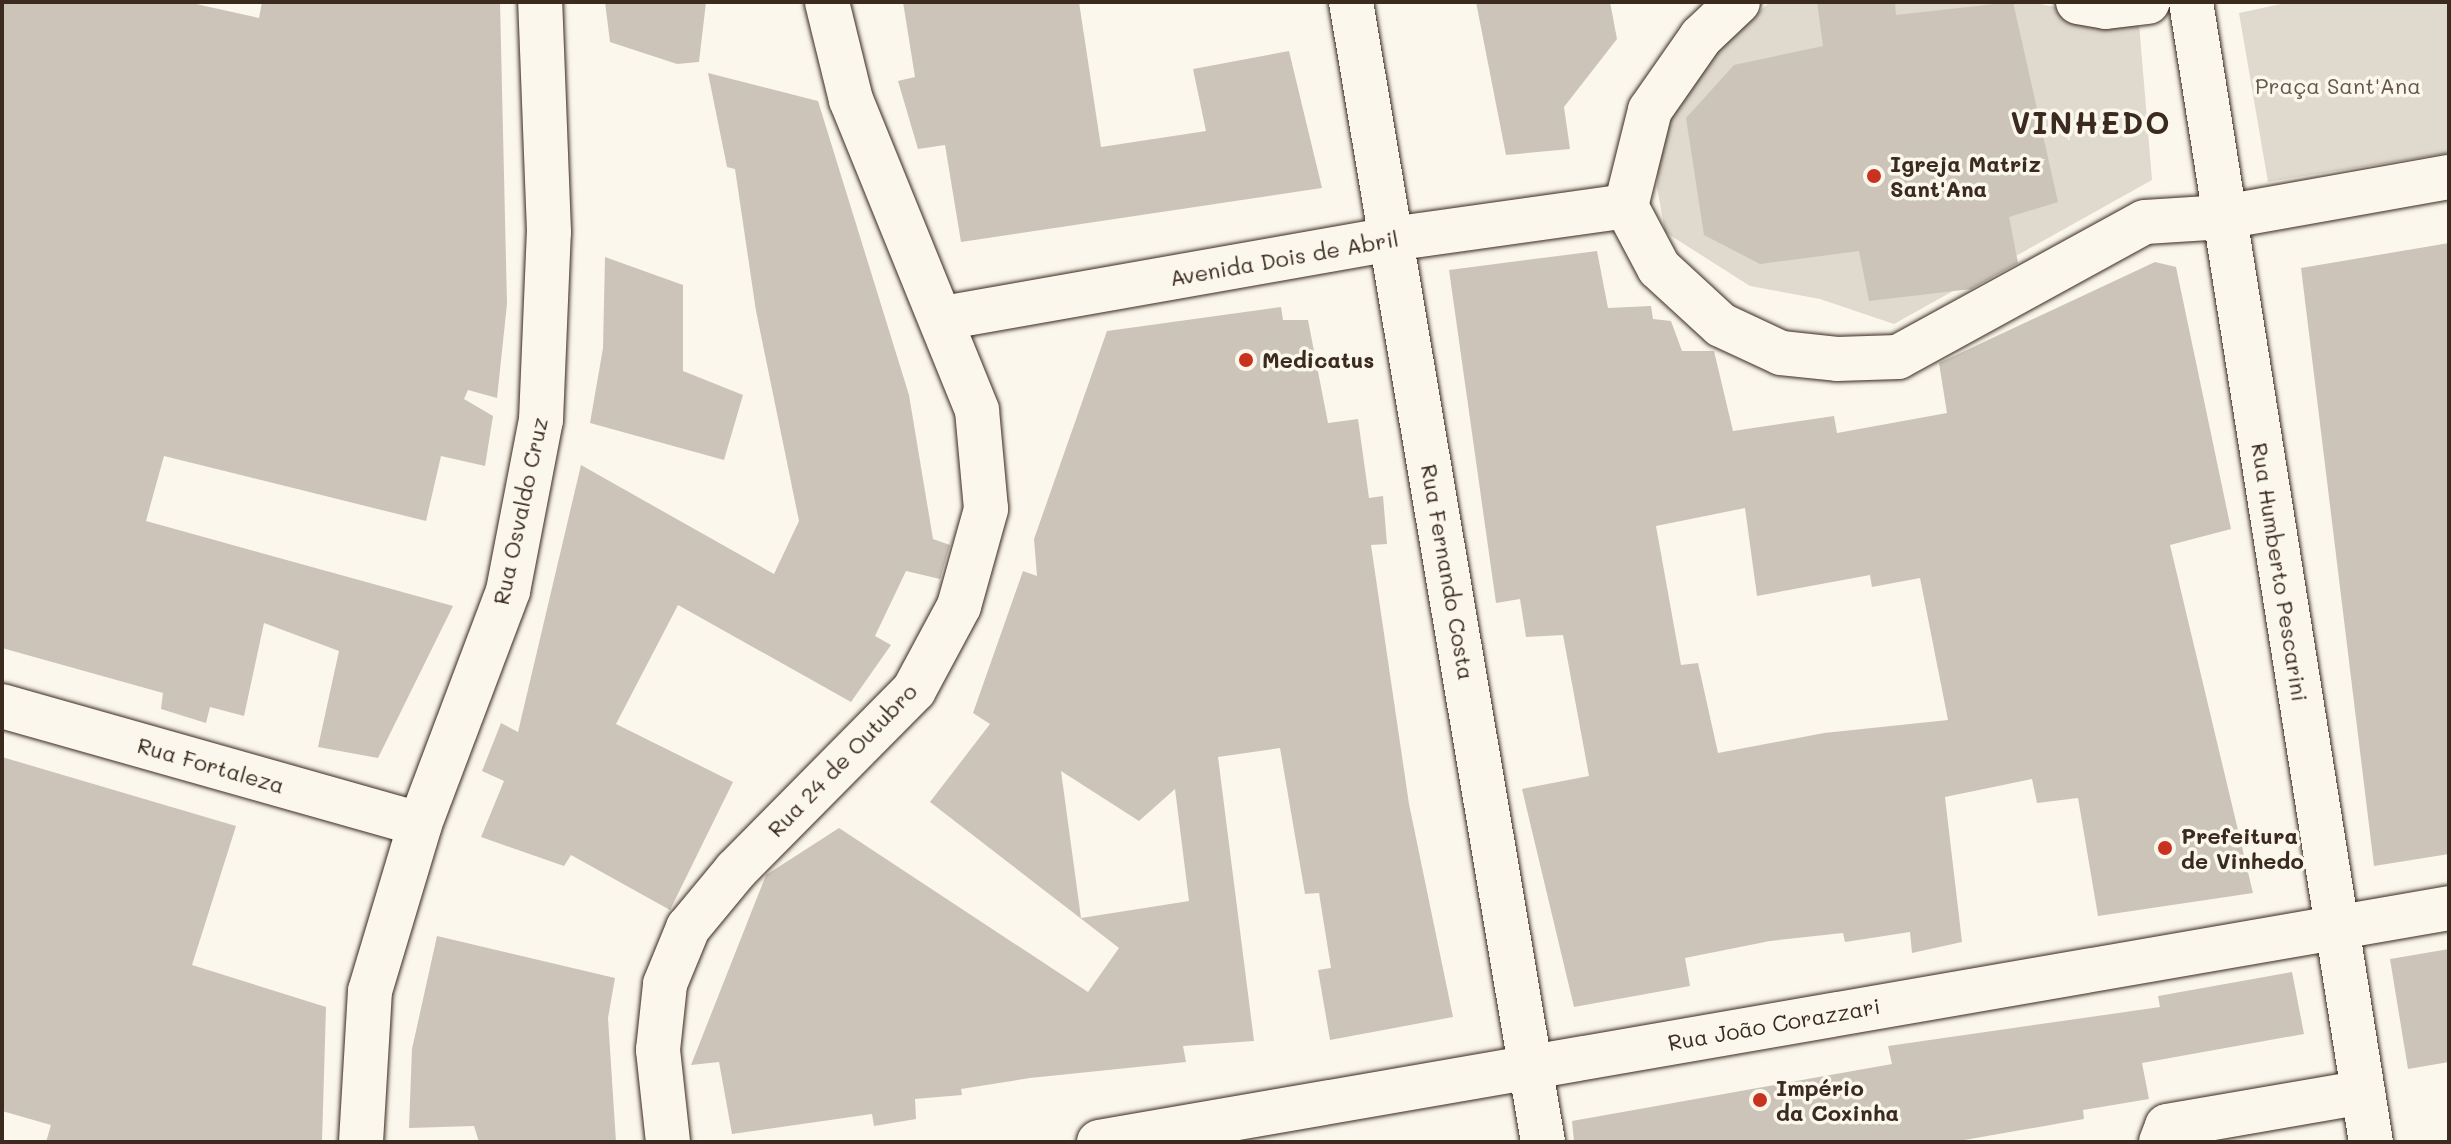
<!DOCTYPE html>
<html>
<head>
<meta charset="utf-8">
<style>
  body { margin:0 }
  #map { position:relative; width:2451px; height:1144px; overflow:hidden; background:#fbf7ec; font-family:Mali,sans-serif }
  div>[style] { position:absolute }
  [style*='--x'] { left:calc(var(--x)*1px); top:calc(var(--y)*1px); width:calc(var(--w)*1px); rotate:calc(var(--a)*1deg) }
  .green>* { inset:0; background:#dfd9ce }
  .building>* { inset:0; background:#ccc4b9 }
  .roads { filter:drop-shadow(0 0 2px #3b2a1e) drop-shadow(0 0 2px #3b2a1e) }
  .minor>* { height:44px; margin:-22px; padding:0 22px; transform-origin:22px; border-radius:22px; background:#fbf7ec }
  .dots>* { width:22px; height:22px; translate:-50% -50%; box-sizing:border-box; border:4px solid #fbf7ec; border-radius:50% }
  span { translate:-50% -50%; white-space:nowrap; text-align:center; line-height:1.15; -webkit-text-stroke:7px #fbf7ec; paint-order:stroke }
  .park-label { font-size:22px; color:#64564a }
  .poi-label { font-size:22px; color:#3b2a1e; font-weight:700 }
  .left { translate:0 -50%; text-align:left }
  .street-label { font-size:22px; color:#3b2a1e }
  .district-label { font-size:30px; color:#3b2a1e; font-weight:700; letter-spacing:2px }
  .frame { position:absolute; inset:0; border:4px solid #3b2a1e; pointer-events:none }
</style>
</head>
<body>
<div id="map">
  <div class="green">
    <i style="clip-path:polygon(1770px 2px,2029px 2px,2139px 23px,2152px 180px,1894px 324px,1820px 299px,1750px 286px,1665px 232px,1657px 187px,1660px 118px,1699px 64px)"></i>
    <i style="clip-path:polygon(2290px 2px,2449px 2px,2449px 153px,2268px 182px,2239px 13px)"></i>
  </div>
  <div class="building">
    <i style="clip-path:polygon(2px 2px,187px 2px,259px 18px,262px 2px,500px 2px,507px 304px,497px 398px,468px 390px,464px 399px,493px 416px,485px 466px,441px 456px,426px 521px,164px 456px,146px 521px,453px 606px,378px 758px,318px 747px,339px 651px,264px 623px,244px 716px,210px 707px,206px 723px,161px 709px,163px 693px,2px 648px)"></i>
    <i style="clip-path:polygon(605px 2px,706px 2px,699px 62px,677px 64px,610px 42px)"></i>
    <i style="clip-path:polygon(903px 2px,1079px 2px,1101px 147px,1206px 131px,1193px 69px,1289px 51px,1322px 188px,961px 242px,945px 145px,918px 149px,898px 81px,915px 77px)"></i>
    <i style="clip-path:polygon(1476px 2px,1610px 2px,1617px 39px,1564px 107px,1570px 149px,1506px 155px)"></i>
    <i style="clip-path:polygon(1817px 2px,1895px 2px,1896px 15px,2013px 2px,2058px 202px,2009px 217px,2018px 263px,1971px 289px,1869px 301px,1859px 251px,1760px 264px,1704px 235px,1686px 118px,1734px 65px,1823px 46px)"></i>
    <i style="clip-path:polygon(708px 73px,818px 101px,909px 395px,933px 539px,950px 545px,940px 579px,906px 571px,875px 636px,891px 645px,851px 702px,678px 605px,616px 724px,733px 782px,670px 910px,571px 855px,564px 866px,481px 837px,504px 781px,482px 771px,501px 723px,518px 732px,581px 465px,774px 574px,799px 521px,756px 311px,735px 169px,727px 167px)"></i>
    <i style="clip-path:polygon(2449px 243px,2449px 854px,2374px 866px,2301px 268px)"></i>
    <i style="clip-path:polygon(evenodd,1597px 251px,1608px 308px,1651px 306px,1653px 319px,1671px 321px,1682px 351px,1714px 351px,1733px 431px,1834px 416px,1837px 433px,1947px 413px,1939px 363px,2155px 262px,2176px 267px,2231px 529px,2170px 545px,2253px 893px,2098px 916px,2078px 798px,2037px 803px,2032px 779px,1945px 797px,1962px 942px,1912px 953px,1910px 932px,1845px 942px,1843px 933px,1770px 941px,1685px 958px,1690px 986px,1574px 1007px,1522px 789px,1589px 776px,1563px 635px,1526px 637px,1520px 599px,1496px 603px,1449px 270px,1597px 251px,1745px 508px,1757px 596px,1870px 575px,1872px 587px,1920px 578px,1948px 720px,1824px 733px,1718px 753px,1698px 663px,1681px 665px,1656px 526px,1745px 508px)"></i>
    <i style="clip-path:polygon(605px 257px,683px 285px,683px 371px,743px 395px,724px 460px,590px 423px,603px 348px)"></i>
    <i style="clip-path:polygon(evenodd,1281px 307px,1283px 320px,1308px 320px,1328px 423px,1358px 419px,1369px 498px,1383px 496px,1387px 544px,1371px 545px,1409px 804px,1453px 1017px,1330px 1040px,1318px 970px,1331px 968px,1319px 893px,1305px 894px,1280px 748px,1218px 757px,1254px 1041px,1183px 1046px,1186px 1062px,1030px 1078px,961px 1089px,962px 1095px,915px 1099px,916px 1119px,874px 1126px,872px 1114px,732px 1134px,719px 1062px,691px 1065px,766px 875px,839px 828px,1088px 992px,1119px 948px,930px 802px,990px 724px,973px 713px,1023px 571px,1037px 576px,1034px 539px,1107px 331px,1281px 307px,1061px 771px,1139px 821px,1175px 789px,1189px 901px,1081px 918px,1061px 771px)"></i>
    <i style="clip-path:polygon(2px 757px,236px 826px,192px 965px,326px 1007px,322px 1142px,46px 1142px,51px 1125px,2px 1111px)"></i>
    <i style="clip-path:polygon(437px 936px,615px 978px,608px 1018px,616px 1142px,479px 1142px,474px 1126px,409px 1128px,412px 1049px)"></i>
    <i style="clip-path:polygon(2449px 949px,2449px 1062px,2408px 1069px,2390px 959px)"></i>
    <i style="clip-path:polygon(2292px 972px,2304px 1034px,2142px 1063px,2149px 1099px,2083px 1110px,2084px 1119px,1953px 1142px,1574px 1142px,1572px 1121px,1892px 1064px,1888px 1046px,2160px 1007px,2158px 996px)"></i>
  </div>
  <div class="roads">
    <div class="minor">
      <i style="--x:1351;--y:2;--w:1156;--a:80.44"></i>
      <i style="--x:1738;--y:2;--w:51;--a:136.6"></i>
      <i style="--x:1701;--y:37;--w:89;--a:124.9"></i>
      <i style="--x:1650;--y:110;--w:99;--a:104"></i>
      <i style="--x:1626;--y:206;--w:70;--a:62"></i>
      <i style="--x:1659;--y:268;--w:84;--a:42.6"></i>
      <i style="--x:1721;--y:325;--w:66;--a:25"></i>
      <i style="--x:1781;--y:353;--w:56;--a:6.1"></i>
      <i style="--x:1837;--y:359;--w:61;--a:-1.9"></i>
      <i style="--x:1898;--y:357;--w:281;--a:-28.7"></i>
      <i style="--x:2145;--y:222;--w:79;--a:-3.6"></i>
      <i style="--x:2224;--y:217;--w:229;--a:-10.1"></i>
      <i style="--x:2078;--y:2;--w:28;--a:10"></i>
      <i style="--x:2106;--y:7;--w:42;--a:-6.8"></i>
      <i style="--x:2191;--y:2;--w:1154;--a:81.03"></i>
      <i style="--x:943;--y:318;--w:456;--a:-10"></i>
      <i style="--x:1392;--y:239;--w:236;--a:-8"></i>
      <i style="--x:2;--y:706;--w:434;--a:15.8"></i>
      <i style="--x:361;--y:1142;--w:151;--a:-86.6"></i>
      <i style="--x:370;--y:991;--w:174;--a:-73.3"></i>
      <i style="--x:420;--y:824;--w:249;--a:-69.3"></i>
      <i style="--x:508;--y:591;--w:174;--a:-79.1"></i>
      <i style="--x:541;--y:420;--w:188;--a:-87.6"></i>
      <i style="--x:549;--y:232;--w:230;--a:-92.2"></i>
      <i style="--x:668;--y:1142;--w:93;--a:-96.2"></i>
      <i style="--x:658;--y:1050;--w:66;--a:-83.9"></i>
      <i style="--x:665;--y:984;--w:61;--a:-67.7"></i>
      <i style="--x:688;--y:928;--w:75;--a:-50.4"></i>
      <i style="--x:736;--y:870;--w:253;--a:-45.3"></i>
      <i style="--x:914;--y:690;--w:95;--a:-61.8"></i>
      <i style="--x:959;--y:606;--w:101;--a:-74.4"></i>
      <i style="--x:986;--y:509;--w:99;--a:-95.2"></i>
      <i style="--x:977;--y:410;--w:335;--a:-112.1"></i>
      <i style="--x:851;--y:100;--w:101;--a:-103.8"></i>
      <i style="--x:1099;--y:1142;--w:1370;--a:-9.83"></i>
      <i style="--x:2161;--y:1142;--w:17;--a:-69"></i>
      <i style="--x:2167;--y:1126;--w:199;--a:-9.8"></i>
    </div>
  </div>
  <div class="dots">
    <i style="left:1874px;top:176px;background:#c8321e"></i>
    <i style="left:1246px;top:360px;background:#c8321e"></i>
    <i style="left:2165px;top:848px;background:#c8321e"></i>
    <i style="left:1760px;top:1100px;background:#c8321e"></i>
  </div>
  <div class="park-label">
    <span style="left:2338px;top:86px">Praça Sant'Ana</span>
  </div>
  <div class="poi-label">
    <span class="left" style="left:1890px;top:176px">Igreja Matriz<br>Sant'Ana</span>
    <span class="left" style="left:1262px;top:360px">Medicatus</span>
    <span class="left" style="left:2181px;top:848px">Prefeitura<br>de Vinhedo</span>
    <span class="left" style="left:1776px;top:1100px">Império<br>da Coxinha</span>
  </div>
  <div class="street-label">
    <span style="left:1284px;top:258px;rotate:-10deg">Avenida Dois de Abril</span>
    <span style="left:520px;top:511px;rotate:-78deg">Rua Osvaldo Cruz</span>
    <span style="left:1448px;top:572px;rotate:80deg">Rua Fernando Costa</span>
    <span style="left:2280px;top:572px;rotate:81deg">Rua Humberto Pescarini</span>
    <span style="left:842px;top:760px;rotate:-46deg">Rua 24 de Outubro</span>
    <span style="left:211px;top:765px;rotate:16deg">Rua Fortaleza</span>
    <span style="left:1774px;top:1024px;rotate:-10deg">Rua João Corazzari</span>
  </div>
  <div class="district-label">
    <span style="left:2091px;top:122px">VINHEDO</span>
  </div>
  <div class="frame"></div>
</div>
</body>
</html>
